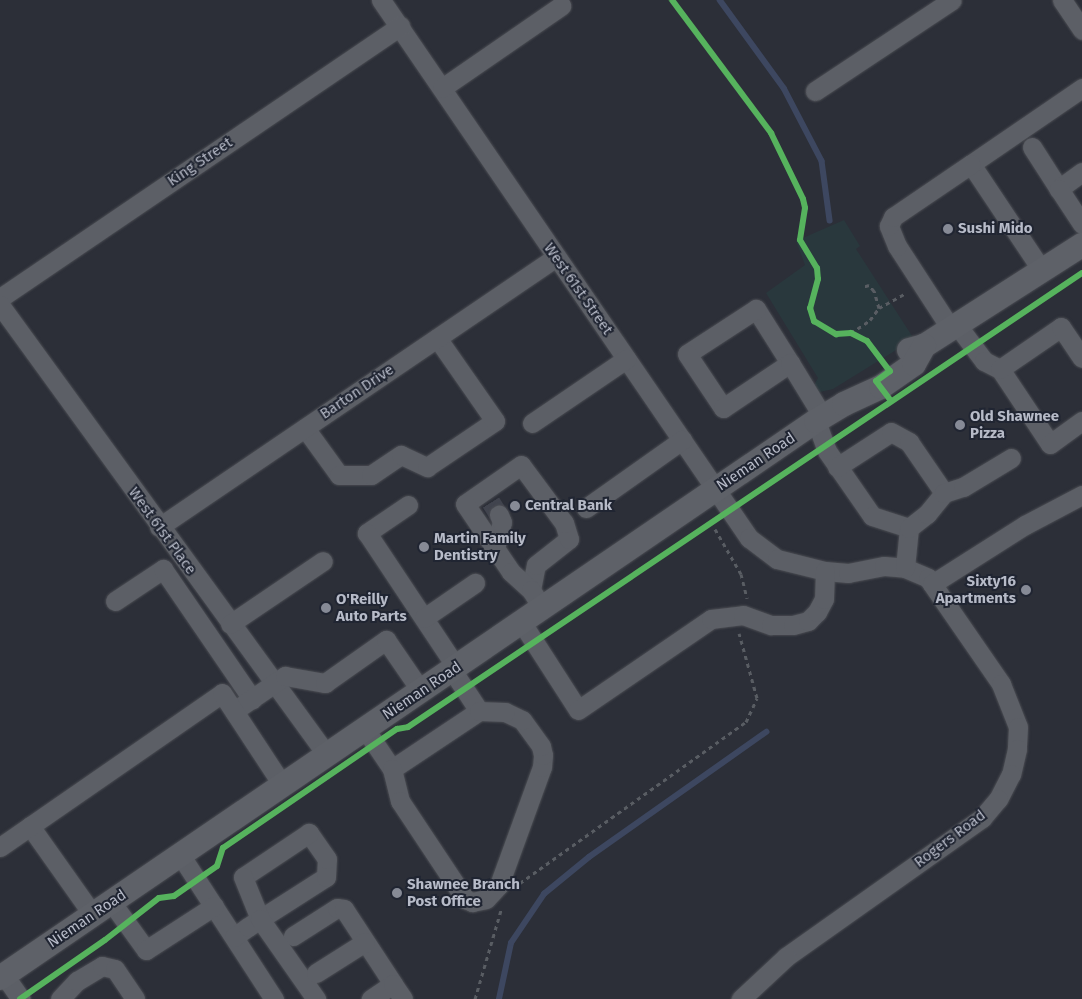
<!DOCTYPE html>
<html>
<head>
<meta charset="utf-8">
<style>
  body { margin:0 }
  #map { position:relative; width:1082px; height:999px; overflow:hidden; background:#2c2f38; font-family:"Fira Sans",sans-serif }
  div>[style] { position:absolute }
  [style*='--x'] { left:calc(var(--x)*1px); top:calc(var(--y)*1px); width:calc(var(--w)*1px); rotate:calc(var(--a)*1deg) }
  .green>* { inset:0; background:#29383d }
  .stream>* { height:5.5px; margin:-2.75px; padding:0 2.75px; transform-origin:2.75px; border-radius:2.75px; background:#3d4760 }
  .minor-tunnel>* { height:19px; margin-top:-9.5px; transform-origin:0; background:repeating-linear-gradient(90deg,#41444e 0 19px,transparent 0 28px) }
  .path>* { height:3px; margin-top:-1.5px; transform-origin:0; background:repeating-linear-gradient(90deg,#595d63 0 4px,transparent 0 8px) }
  .roads { filter:drop-shadow(0 0 1px #4a4c52) drop-shadow(0 0 1px #4a4c52) }
  .minor>* { height:19px; margin:-9.5px; padding:0 9.5px; transform-origin:9.5px; border-radius:9.5px; background:#5c5f66 }
  .major>* { height:24px; margin:-12px; padding:0 12px; transform-origin:12px; border-radius:12px; background:#5e6168 }
  .cycleway>* { height:6px; margin:-3px; padding:0 3px; transform-origin:3px; border-radius:3px; background:#56b35d }
  .dots>* { width:14px; height:14px; translate:-50% -50%; box-sizing:border-box; border:2px solid #202532; border-radius:50% }
  span { translate:-50% -50%; white-space:nowrap; text-align:center; line-height:1.15; -webkit-text-stroke:4px #202532; paint-order:stroke }
  .street-label { font-size:15px; color:#b7bbc8 }
  .poi-label { font-size:15px; color:#b7bbc8; font-weight:700 }
  .left { translate:0 -50%; text-align:left }
  .right { translate:-100% -50%; text-align:right }
</style>
</head>
<body>
<div id="map">
  <div class="green">
    <i style="clip-path:polygon(844px 220px,860px 246px,856px 249px,914px 339px,833px 389px,816px 393px,813px 387px,818px 378px,766px 293px,805px 265px,796px 241px)"></i>
  </div>
  <div class="stream">
    <i style="--x:720;--y:0;--w:109;--a:54"></i>
    <i style="--x:784;--y:88;--w:82;--a:62.5"></i>
    <i style="--x:822;--y:161;--w:60;--a:82.3"></i>
    <i style="--x:499;--y:999;--w:57;--a:-77.9"></i>
    <i style="--x:511;--y:943;--w:59;--a:-56"></i>
    <i style="--x:544;--y:894;--w:58;--a:-39.4"></i>
    <i style="--x:589;--y:857;--w:217;--a:-35.2"></i>
  </div>
  <div class="minor-tunnel">
    <i style="--x:491;--y:502;--w:15;--a:58"></i>
  </div>
  <div class="path">
    <i style="--x:879;--y:308;--w:31;--a:-29"></i>
    <i style="--x:851;--y:333;--w:23;--a:-34"></i>
    <i style="--x:870;--y:320;--w:15;--a:-53"></i>
    <i style="--x:879;--y:308;--w:18;--a:-106"></i>
    <i style="--x:874;--y:291;--w:8;--a:-130"></i>
    <i style="--x:869;--y:285;--w:6;--a:162"></i>
    <i style="--x:715;--y:529;--w:52;--a:60"></i>
    <i style="--x:741;--y:574;--w:25;--a:76"></i>
    <i style="--x:520;--y:883;--w:277;--a:-35.5"></i>
    <i style="--x:746;--y:722;--w:26;--a:-65"></i>
    <i style="--x:757;--y:698;--w:67;--a:-105.5"></i>
    <i style="--x:475;--y:999;--w:93;--a:-73.7"></i>
  </div>
  <div class="roads">
    <div class="minor">
      <i style="--x:381;--y:0;--w:652;--a:55.63"></i>
      <i style="--x:749;--y:538;--w:35;--a:37"></i>
      <i style="--x:777;--y:559;--w:49;--a:14"></i>
      <i style="--x:825;--y:571;--w:23;--a:5"></i>
      <i style="--x:848;--y:573;--w:37;--a:-11"></i>
      <i style="--x:884;--y:566;--w:21;--a:5"></i>
      <i style="--x:905;--y:568;--w:25;--a:23"></i>
      <i style="--x:928;--y:578;--w:129;--a:55.4"></i>
      <i style="--x:1001;--y:684;--w:46;--a:68.4"></i>
      <i style="--x:1018;--y:727;--w:22;--a:93"></i>
      <i style="--x:1017;--y:749;--w:26;--a:103"></i>
      <i style="--x:1011;--y:774;--w:28;--a:117"></i>
      <i style="--x:998;--y:799;--w:25;--a:130"></i>
      <i style="--x:982;--y:818;--w:240;--a:144.7"></i>
      <i style="--x:786;--y:957;--w:62;--a:137"></i>
      <i style="--x:1062;--y:0;--w:36;--a:56"></i>
      <i style="--x:442;--y:88;--w:145;--a:-34.6"></i>
      <i style="--x:815;--y:91;--w:164;--a:-33.6"></i>
      <i style="--x:1032;--y:147;--w:50;--a:57.3"></i>
      <i style="--x:1082;--y:172;--w:29;--a:144"></i>
      <i style="--x:1059;--y:189;--w:42;--a:56.7"></i>
      <i style="--x:1041;--y:269;--w:126;--a:-123.7"></i>
      <i style="--x:971;--y:164;--w:135;--a:-34.4"></i>
      <i style="--x:0;--y:298;--w:484;--a:-34.2"></i>
      <i style="--x:0;--y:305;--w:556;--a:54"></i>
      <i style="--x:957;--y:325;--w:45;--a:53.1"></i>
      <i style="--x:984;--y:361;--w:18;--a:27"></i>
      <i style="--x:1000;--y:369;--w:90;--a:56.3"></i>
      <i style="--x:1050;--y:444;--w:39;--a:-36"></i>
      <i style="--x:951;--y:329;--w:99;--a:-123"></i>
      <i style="--x:897;--y:246;--w:22;--a:-112"></i>
      <i style="--x:889;--y:226;--w:10;--a:-66"></i>
      <i style="--x:893;--y:217;--w:94;--a:-34.2"></i>
      <i style="--x:790;--y:363;--w:64;--a:-122.2"></i>
      <i style="--x:756;--y:309;--w:82;--a:146.9"></i>
      <i style="--x:687;--y:354;--w:65;--a:56.3"></i>
      <i style="--x:723;--y:408;--w:81;--a:-33.9"></i>
      <i style="--x:790;--y:363;--w:63;--a:58.6"></i>
      <i style="--x:1000;--y:369;--w:74;--a:-34.5"></i>
      <i style="--x:1061;--y:327;--w:37;--a:56"></i>
      <i style="--x:816;--y:421;--w:32;--a:70"></i>
      <i style="--x:827;--y:451;--w:79;--a:55.3"></i>
      <i style="--x:872;--y:516;--w:39;--a:18"></i>
      <i style="--x:909;--y:528;--w:40;--a:95.7"></i>
      <i style="--x:532;--y:423;--w:114;--a:-34.2"></i>
      <i style="--x:305;--y:428;--w:58;--a:54.1"></i>
      <i style="--x:339;--y:475;--w:32;--a:0"></i>
      <i style="--x:371;--y:475;--w:36;--a:-34"></i>
      <i style="--x:401;--y:455;--w:29;--a:25"></i>
      <i style="--x:427;--y:467;--w:82;--a:-34.1"></i>
      <i style="--x:495;--y:421;--w:101;--a:-124.9"></i>
      <i style="--x:837;--y:467;--w:64;--a:-32.9"></i>
      <i style="--x:891;--y:432;--w:21;--a:29"></i>
      <i style="--x:909;--y:442;--w:62;--a:55.5"></i>
      <i style="--x:408;--y:505;--w:50;--a:145.7"></i>
      <i style="--x:367;--y:533;--w:161;--a:56.4"></i>
      <i style="--x:586;--y:508;--w:118;--a:-35.3"></i>
      <i style="--x:159;--y:527;--w:480;--a:-34.2"></i>
      <i style="--x:909;--y:528;--w:23;--a:-38"></i>
      <i style="--x:927;--y:514;--w:27;--a:-51"></i>
      <i style="--x:944;--y:493;--w:20;--a:-18"></i>
      <i style="--x:963;--y:487;--w:56;--a:-31.1"></i>
      <i style="--x:495;--y:548;--w:27;--a:-75"></i>
      <i style="--x:502;--y:522;--w:8;--a:-113"></i>
      <i style="--x:932;--y:584;--w:110;--a:-32.4"></i>
      <i style="--x:1025;--y:525;--w:64;--a:-27.8"></i>
      <i style="--x:531;--y:590;--w:25;--a:-79"></i>
      <i style="--x:536;--y:565;--w:42;--a:-38.2"></i>
      <i style="--x:569;--y:539;--w:17;--a:-107"></i>
      <i style="--x:564;--y:523;--w:72;--a:-126.6"></i>
      <i style="--x:521;--y:465;--w:68;--a:145.1"></i>
      <i style="--x:465;--y:504;--w:82;--a:55.9"></i>
      <i style="--x:511;--y:572;--w:27;--a:42"></i>
      <i style="--x:531;--y:590;--w:22;--a:58"></i>
      <i style="--x:115;--y:601;--w:58;--a:-33.7"></i>
      <i style="--x:163;--y:569;--w:158;--a:55.6"></i>
      <i style="--x:424;--y:618;--w:62;--a:-34.5"></i>
      <i style="--x:522;--y:623;--w:103;--a:57.2"></i>
      <i style="--x:578;--y:710;--w:161;--a:-34.4"></i>
      <i style="--x:711;--y:619;--w:32;--a:-7"></i>
      <i style="--x:743;--y:615;--w:30;--a:20"></i>
      <i style="--x:771;--y:625;--w:22;--a:0"></i>
      <i style="--x:793;--y:625;--w:16;--a:-15"></i>
      <i style="--x:808;--y:621;--w:13;--a:-45"></i>
      <i style="--x:817;--y:612;--w:15;--a:-62"></i>
      <i style="--x:824;--y:599;--w:28;--a:-88"></i>
      <i style="--x:230;--y:624;--w:112;--a:-34.1"></i>
      <i style="--x:234;--y:711;--w:62;--a:-34.5"></i>
      <i style="--x:285;--y:676;--w:41;--a:9.9"></i>
      <i style="--x:325;--y:683;--w:75;--a:-35.2"></i>
      <i style="--x:386;--y:640;--w:62;--a:55.5"></i>
      <i style="--x:365;--y:729;--w:48;--a:56"></i>
      <i style="--x:392;--y:769;--w:105;--a:-33.7"></i>
      <i style="--x:479;--y:711;--w:49;--a:-123.4"></i>
      <i style="--x:392;--y:769;--w:33;--a:76"></i>
      <i style="--x:400;--y:801;--w:118;--a:56.4"></i>
      <i style="--x:465;--y:899;--w:8;--a:23"></i>
      <i style="--x:472;--y:902;--w:14;--a:-12"></i>
      <i style="--x:486;--y:899;--w:19;--a:-47"></i>
      <i style="--x:499;--y:885;--w:126;--a:-70"></i>
      <i style="--x:542;--y:767;--w:12;--a:-85"></i>
      <i style="--x:543;--y:755;--w:9;--a:-103"></i>
      <i style="--x:541;--y:746;--w:32;--a:-126"></i>
      <i style="--x:522;--y:720;--w:19;--a:-155"></i>
      <i style="--x:505;--y:712;--w:26;--a:-178"></i>
      <i style="--x:30;--y:826;--w:109;--a:54.7"></i>
      <i style="--x:0;--y:847;--w:270;--a:-34.7"></i>
      <i style="--x:222;--y:693;--w:111;--a:56.7"></i>
      <i style="--x:181;--y:856;--w:171;--a:57"></i>
      <i style="--x:112;--y:903;--w:58;--a:54.1"></i>
      <i style="--x:146;--y:950;--w:81;--a:-32.9"></i>
      <i style="--x:293;--y:936;--w:52;--a:-32.5"></i>
      <i style="--x:337;--y:908;--w:7;--a:8"></i>
      <i style="--x:344;--y:909;--w:90;--a:56.8"></i>
      <i style="--x:393;--y:984;--w:27;--a:146"></i>
      <i style="--x:234;--y:937;--w:17;--a:-36"></i>
      <i style="--x:248;--y:927;--w:14;--a:-34"></i>
      <i style="--x:260;--y:919;--w:78;--a:-32.5"></i>
      <i style="--x:326;--y:877;--w:18;--a:-87"></i>
      <i style="--x:327;--y:859;--w:32;--a:-125"></i>
      <i style="--x:309;--y:833;--w:79;--a:146.3"></i>
      <i style="--x:243;--y:877;--w:45;--a:68"></i>
      <i style="--x:260;--y:919;--w:98;--a:55"></i>
      <i style="--x:316;--y:973;--w:58;--a:-32.3"></i>
      <i style="--x:4;--y:975;--w:29;--a:55"></i>
      <i style="--x:393;--y:984;--w:18;--a:56"></i>
      <i style="--x:60;--y:999;--w:25;--a:-47"></i>
      <i style="--x:77;--y:981;--w:29;--a:-31"></i>
      <i style="--x:102;--y:966;--w:13;--a:13"></i>
      <i style="--x:115;--y:969;--w:36;--a:56"></i>
    </div>
    <div class="major">
      <i style="--x:909;--y:350;--w:16;--a:-15"></i>
      <i style="--x:924;--y:346;--w:188;--a:-32.6"></i>
      <i style="--x:0;--y:978;--w:988;--a:-34.32"></i>
      <i style="--x:816;--y:421;--w:33;--a:-31"></i>
      <i style="--x:844;--y:404;--w:41;--a:-24.7"></i>
      <i style="--x:881;--y:387;--w:40;--a:-34.9"></i>
      <i style="--x:914;--y:364;--w:21;--a:-61"></i>
    </div>
  </div>
  <div class="cycleway">
    <i style="--x:672;--y:0;--w:166;--a:53.3"></i>
    <i style="--x:771;--y:133;--w:73;--a:64.1"></i>
    <i style="--x:803;--y:199;--w:9;--a:77"></i>
    <i style="--x:805;--y:208;--w:32;--a:99"></i>
    <i style="--x:800;--y:240;--w:33;--a:59"></i>
    <i style="--x:817;--y:268;--w:11;--a:85"></i>
    <i style="--x:818;--y:279;--w:30;--a:105"></i>
    <i style="--x:810;--y:308;--w:14;--a:73"></i>
    <i style="--x:814;--y:321;--w:26;--a:31"></i>
    <i style="--x:836;--y:334;--w:15;--a:-4"></i>
    <i style="--x:851;--y:333;--w:18;--a:27"></i>
    <i style="--x:867;--y:341;--w:38;--a:53"></i>
    <i style="--x:890;--y:371;--w:17;--a:144"></i>
    <i style="--x:876;--y:381;--w:25;--a:53"></i>
    <i style="--x:20;--y:999;--w:103;--a:-34.8"></i>
    <i style="--x:105;--y:940;--w:68;--a:-37.9"></i>
    <i style="--x:159;--y:898;--w:15;--a:-8"></i>
    <i style="--x:174;--y:896;--w:52;--a:-34.9"></i>
    <i style="--x:217;--y:866;--w:19;--a:-72"></i>
    <i style="--x:223;--y:848;--w:211;--a:-34.4"></i>
    <i style="--x:397;--y:729;--w:11;--a:-10"></i>
    <i style="--x:408;--y:727;--w:813;--a:-33.96"></i>
  </div>
  <div class="dots">
    <i style="left:948px;top:229px;background:#868a96"></i>
    <i style="left:960px;top:425px;background:#868a96"></i>
    <i style="left:515px;top:506px;background:#868a96"></i>
    <i style="left:424px;top:547px;background:#868a96"></i>
    <i style="left:1026px;top:590px;background:#868a96"></i>
    <i style="left:326px;top:608px;background:#868a96"></i>
    <i style="left:397px;top:893px;background:#868a96"></i>
  </div>
  <div class="street-label">
    <span style="left:200px;top:162px;rotate:-34deg">King Street</span>
    <span style="left:578px;top:289px;rotate:55deg">West 61st Street</span>
    <span style="left:357px;top:392px;rotate:-34deg">Barton Drive</span>
    <span style="left:756px;top:462px;rotate:-34deg">Nieman Road</span>
    <span style="left:162px;top:531px;rotate:54deg">West 61st Place</span>
    <span style="left:422px;top:691px;rotate:-34deg">Nieman Road</span>
    <span style="left:950px;top:839px;rotate:-37deg">Rogers Road</span>
    <span style="left:87px;top:919px;rotate:-34deg">Nieman Road</span>
  </div>
  <div class="poi-label">
    <span class="left" style="left:958px;top:229px">Sushi Mido</span>
    <span class="left" style="left:970px;top:425px">Old Shawnee<br>Pizza</span>
    <span class="left" style="left:525px;top:506px">Central Bank</span>
    <span class="left" style="left:434px;top:547px">Martin Family<br>Dentistry</span>
    <span class="right" style="left:1016px;top:590px">Sixty16<br>Apartments</span>
    <span class="left" style="left:336px;top:608px">O'Reilly<br>Auto Parts</span>
    <span class="left" style="left:407px;top:893px">Shawnee Branch<br>Post Office</span>
  </div>
</div>
</body>
</html>
